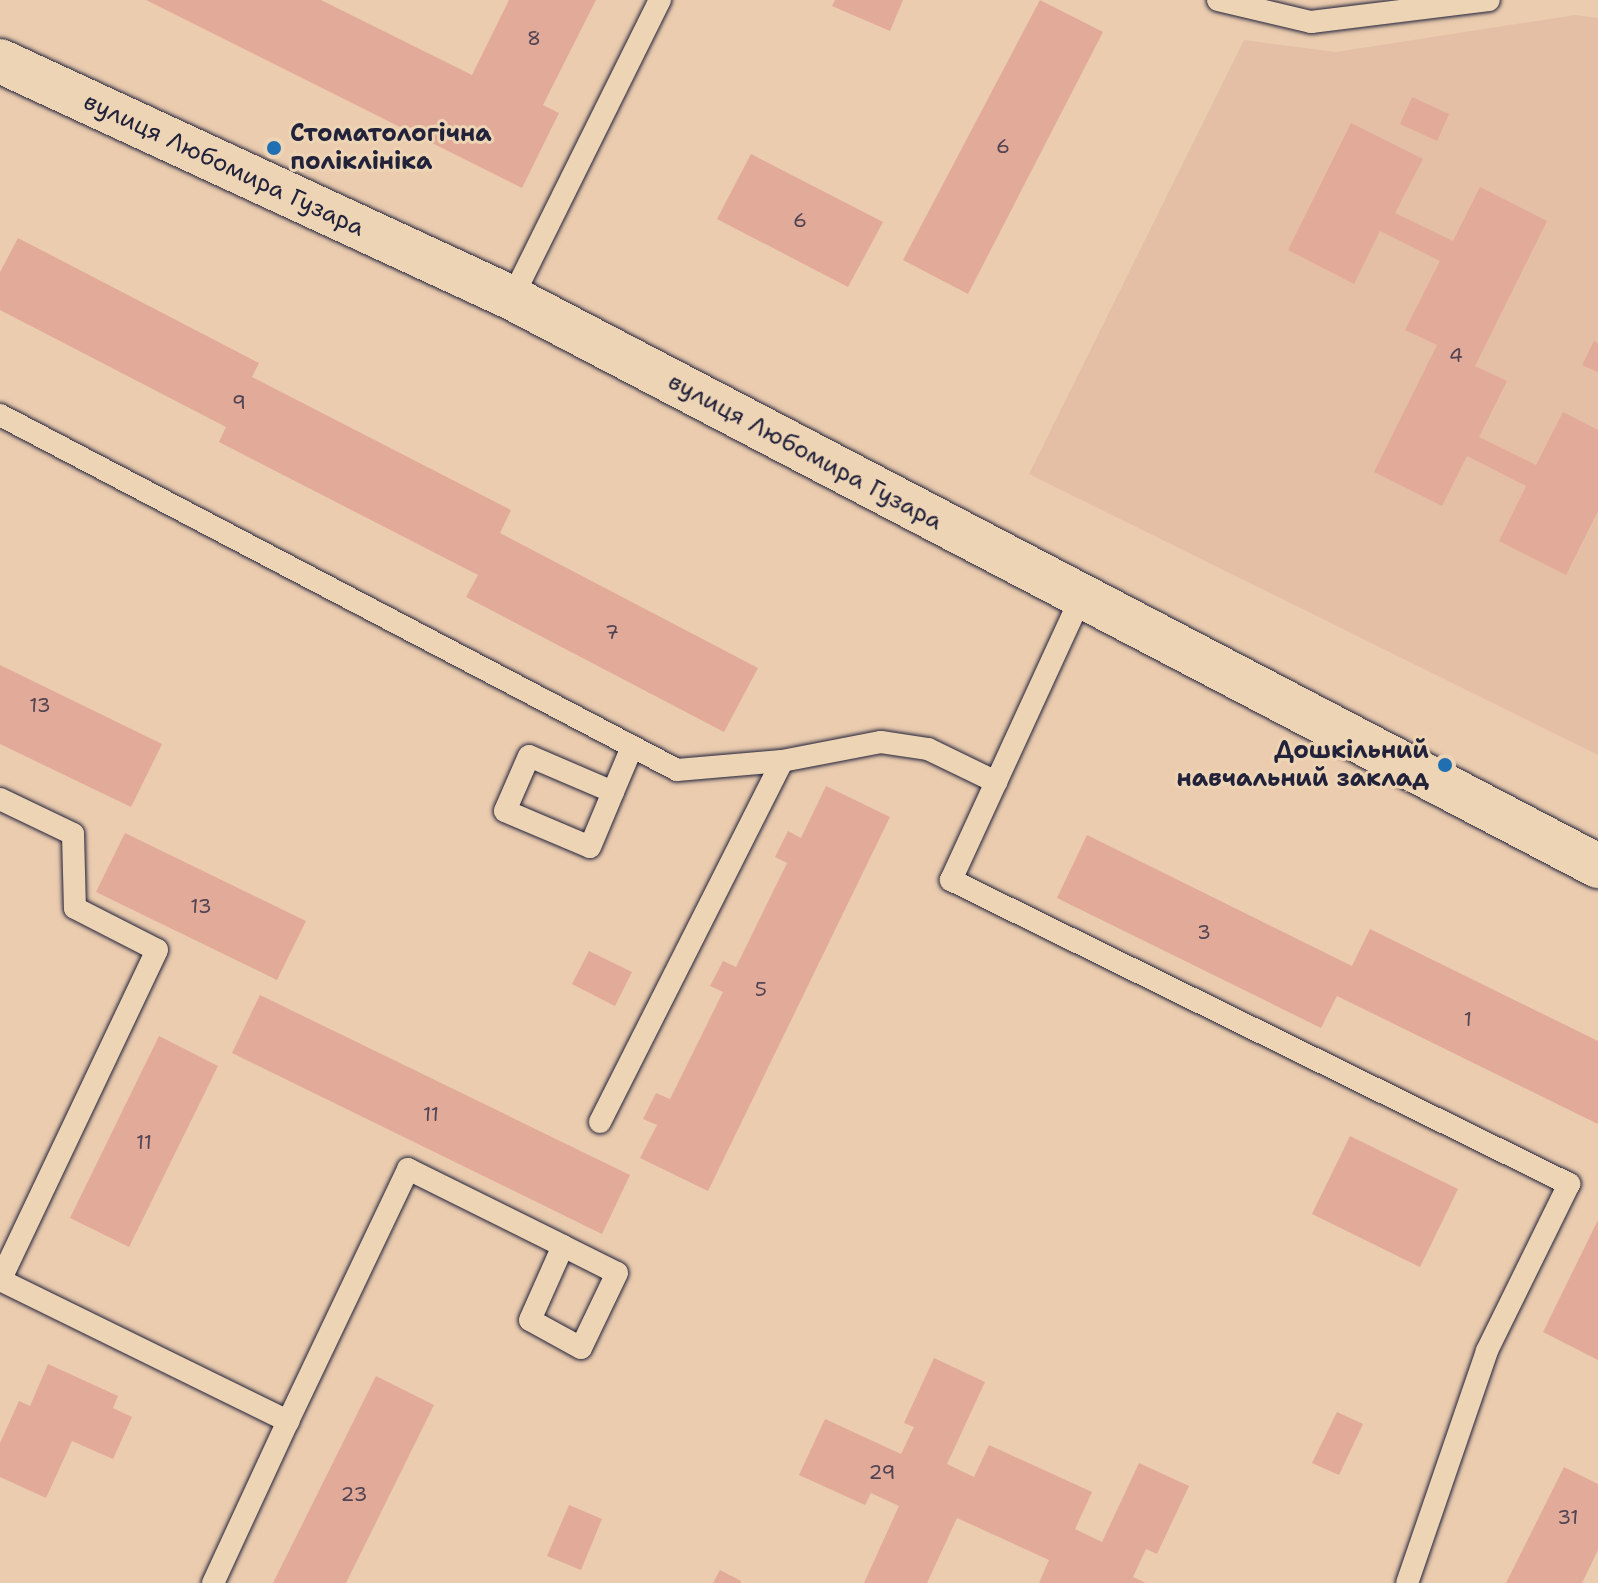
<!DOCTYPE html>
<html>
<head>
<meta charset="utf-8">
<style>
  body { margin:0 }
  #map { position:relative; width:1598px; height:1583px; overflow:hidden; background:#ebccaf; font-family:"Shantell Sans",sans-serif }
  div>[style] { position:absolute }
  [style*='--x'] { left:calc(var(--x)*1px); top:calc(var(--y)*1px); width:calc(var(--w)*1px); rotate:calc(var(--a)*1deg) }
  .built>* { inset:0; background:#e4bfa6 }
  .building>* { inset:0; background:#e2aa99 }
  .roads { filter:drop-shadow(0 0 2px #22223b) drop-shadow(0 0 2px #22223b) }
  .lane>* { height:22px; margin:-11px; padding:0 11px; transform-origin:11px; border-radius:11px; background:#edd4b5 }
  .street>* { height:44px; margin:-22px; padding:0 22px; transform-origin:22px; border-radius:22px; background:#edd4b5 }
  .dots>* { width:22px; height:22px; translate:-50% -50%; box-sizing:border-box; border:4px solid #edd4b5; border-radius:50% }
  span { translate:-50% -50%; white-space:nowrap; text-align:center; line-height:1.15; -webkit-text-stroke:6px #edd4b5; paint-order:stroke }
  .number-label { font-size:20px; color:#524452 }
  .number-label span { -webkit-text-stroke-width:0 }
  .poi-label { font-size:24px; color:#22223b; font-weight:700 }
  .left { translate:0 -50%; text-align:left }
  .right { translate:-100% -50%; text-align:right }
  .street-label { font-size:24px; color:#22223b }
</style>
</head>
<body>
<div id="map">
  <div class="built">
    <i style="clip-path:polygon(1575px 15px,1598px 18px,1598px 755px,1029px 474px,1244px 40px,1336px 52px)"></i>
  </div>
  <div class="building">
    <i style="clip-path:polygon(146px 0,321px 0,472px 75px,509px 0,596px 0,543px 105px,559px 113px,522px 188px)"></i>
    <i style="clip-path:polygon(835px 0,903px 0,890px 31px,832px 6px)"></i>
    <i style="clip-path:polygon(1040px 0,1103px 32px,968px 294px,903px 260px)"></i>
    <i style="clip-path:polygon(1412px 97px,1449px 114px,1437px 141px,1400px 124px)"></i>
    <i style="clip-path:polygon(1351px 123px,1423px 159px,1395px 213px,1453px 241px,1480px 187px,1547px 221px,1475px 366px,1507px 381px,1479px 437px,1536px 465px,1563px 412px,1598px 430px,1598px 511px,1566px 575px,1499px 541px,1526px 486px,1467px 456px,1442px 506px,1374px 472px,1437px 345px,1405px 330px,1440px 261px,1380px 231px,1354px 284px,1288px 250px)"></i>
    <i style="clip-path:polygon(751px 154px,883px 222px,848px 287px,717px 219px)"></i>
    <i style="clip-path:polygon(18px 238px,259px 363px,252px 377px,511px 510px,500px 533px,758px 668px,724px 732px,466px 597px,478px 575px,219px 442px,226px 427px,0 310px,0 272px)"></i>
    <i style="clip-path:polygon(1594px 341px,1598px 343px,1598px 372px,1582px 365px)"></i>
    <i style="clip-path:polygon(0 665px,162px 744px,131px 807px,0 744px)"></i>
    <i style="clip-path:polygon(826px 786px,890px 817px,708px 1191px,640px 1158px,657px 1125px,643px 1119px,656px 1093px,670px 1099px,723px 992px,710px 986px,723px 961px,736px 967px,787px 863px,775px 857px,788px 831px,801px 838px)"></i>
    <i style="clip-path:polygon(125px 833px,306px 921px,277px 980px,96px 892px)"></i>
    <i style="clip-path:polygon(1087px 835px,1352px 966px,1370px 929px,1598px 1041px,1598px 1124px,1337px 996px,1321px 1028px,1057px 898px)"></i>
    <i style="clip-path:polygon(589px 951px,632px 972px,615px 1006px,572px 984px)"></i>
    <i style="clip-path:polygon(260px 995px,630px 1175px,602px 1234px,232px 1053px)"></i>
    <i style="clip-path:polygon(159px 1036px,218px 1066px,129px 1247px,70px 1218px)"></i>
    <i style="clip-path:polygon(1350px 1136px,1458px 1189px,1420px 1267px,1312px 1214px)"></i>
    <i style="clip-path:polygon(1598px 1220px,1598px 1360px,1543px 1332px)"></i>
    <i style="clip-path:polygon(934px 1358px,985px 1382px,947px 1464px,974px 1477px,989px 1445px,1092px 1492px,1075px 1529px,1102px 1542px,1139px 1463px,1189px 1486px,1157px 1554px,1146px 1549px,1133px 1577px,1146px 1583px,1039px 1583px,1049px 1560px,957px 1518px,927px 1583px,864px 1583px,899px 1506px,871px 1493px,865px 1505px,799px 1475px,825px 1419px,901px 1454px,914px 1427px,904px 1423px)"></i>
    <i style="clip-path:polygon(48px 1364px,118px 1396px,113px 1408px,132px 1417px,113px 1459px,72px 1441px,46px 1498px,0 1477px,0 1443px,19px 1401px,30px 1406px)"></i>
    <i style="clip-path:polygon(376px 1376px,434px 1405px,346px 1583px,273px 1583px)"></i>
    <i style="clip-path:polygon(1337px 1412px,1363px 1424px,1339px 1475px,1312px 1463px)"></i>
    <i style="clip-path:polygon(1564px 1467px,1598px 1484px,1598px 1550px,1582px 1583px,1506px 1583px)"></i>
    <i style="clip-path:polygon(569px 1505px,602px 1519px,581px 1570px,547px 1556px)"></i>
    <i style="clip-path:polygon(720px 1570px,741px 1581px,740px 1583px,713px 1583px)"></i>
  </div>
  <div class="roads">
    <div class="lane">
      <i style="--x:1218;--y:0;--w:96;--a:13.3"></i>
      <i style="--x:1311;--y:22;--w:179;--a:-7"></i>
      <i style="--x:512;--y:298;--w:333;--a:-63.6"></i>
      <i style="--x:0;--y:415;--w:764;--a:27.67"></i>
      <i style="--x:677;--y:770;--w:105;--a:-4.9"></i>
      <i style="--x:782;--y:761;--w:101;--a:-10.9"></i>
      <i style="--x:881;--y:742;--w:48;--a:8.5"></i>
      <i style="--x:928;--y:749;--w:76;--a:25.9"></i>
      <i style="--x:1083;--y:593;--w:316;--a:114.7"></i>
      <i style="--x:951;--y:880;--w:689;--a:26.19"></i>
      <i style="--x:1569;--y:1184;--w:186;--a:116.2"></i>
      <i style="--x:1487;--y:1351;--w:245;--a:109"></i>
      <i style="--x:613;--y:792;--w:91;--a:-156.8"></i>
      <i style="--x:529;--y:756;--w:60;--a:113.6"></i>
      <i style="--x:505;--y:811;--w:92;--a:23"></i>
      <i style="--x:590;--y:847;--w:60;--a:-67.3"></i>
      <i style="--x:613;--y:792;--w:49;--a:-67.1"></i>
      <i style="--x:0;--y:799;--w:81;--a:25.6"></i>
      <i style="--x:73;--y:834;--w:74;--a:88.5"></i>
      <i style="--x:75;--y:908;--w:92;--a:27.1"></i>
      <i style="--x:157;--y:950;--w:365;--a:115.4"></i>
      <i style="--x:600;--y:1122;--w:404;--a:-63.2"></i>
      <i style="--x:0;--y:1280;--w:321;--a:26.1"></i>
      <i style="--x:288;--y:1421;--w:179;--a:114.8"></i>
      <i style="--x:288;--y:1421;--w:279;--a:-64.5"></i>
      <i style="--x:408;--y:1169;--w:173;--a:26.4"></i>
      <i style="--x:563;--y:1246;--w:60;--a:26.6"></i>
      <i style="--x:617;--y:1273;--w:83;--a:115.6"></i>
      <i style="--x:581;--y:1348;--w:58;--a:-151.2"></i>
      <i style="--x:530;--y:1320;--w:81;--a:-66"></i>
    </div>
    <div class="street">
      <i style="--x:0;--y:61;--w:564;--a:24.84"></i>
      <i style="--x:512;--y:298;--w:1226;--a:27.61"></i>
    </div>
  </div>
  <div class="dots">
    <i style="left:274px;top:148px;background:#1f6fb2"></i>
    <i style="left:1445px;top:765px;background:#1f6fb2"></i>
  </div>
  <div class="number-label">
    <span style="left:534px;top:38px">8</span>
    <span style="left:1003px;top:146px">6</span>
    <span style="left:800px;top:220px">6</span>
    <span style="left:1456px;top:355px">4</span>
    <span style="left:239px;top:402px">9</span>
    <span style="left:612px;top:632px">7</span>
    <span style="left:40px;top:705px">13</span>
    <span style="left:201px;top:906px">13</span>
    <span style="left:1204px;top:932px">3</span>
    <span style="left:761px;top:989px">5</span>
    <span style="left:1468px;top:1019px">1</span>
    <span style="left:431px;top:1114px">11</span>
    <span style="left:144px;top:1142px">11</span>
    <span style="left:882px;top:1472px">29</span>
    <span style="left:354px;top:1494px">23</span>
    <span style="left:1568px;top:1517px">31</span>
  </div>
  <div class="poi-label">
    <span class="left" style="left:290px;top:148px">Стоматологічна<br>поліклініка</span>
    <span class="right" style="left:1429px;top:765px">Дошкільний<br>навчальний заклад</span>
  </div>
  <div class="street-label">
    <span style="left:224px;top:165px;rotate:25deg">вулиця Любомира Гузара</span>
    <span style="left:805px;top:452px;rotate:28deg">вулиця Любомира Гузара</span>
  </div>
</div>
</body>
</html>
